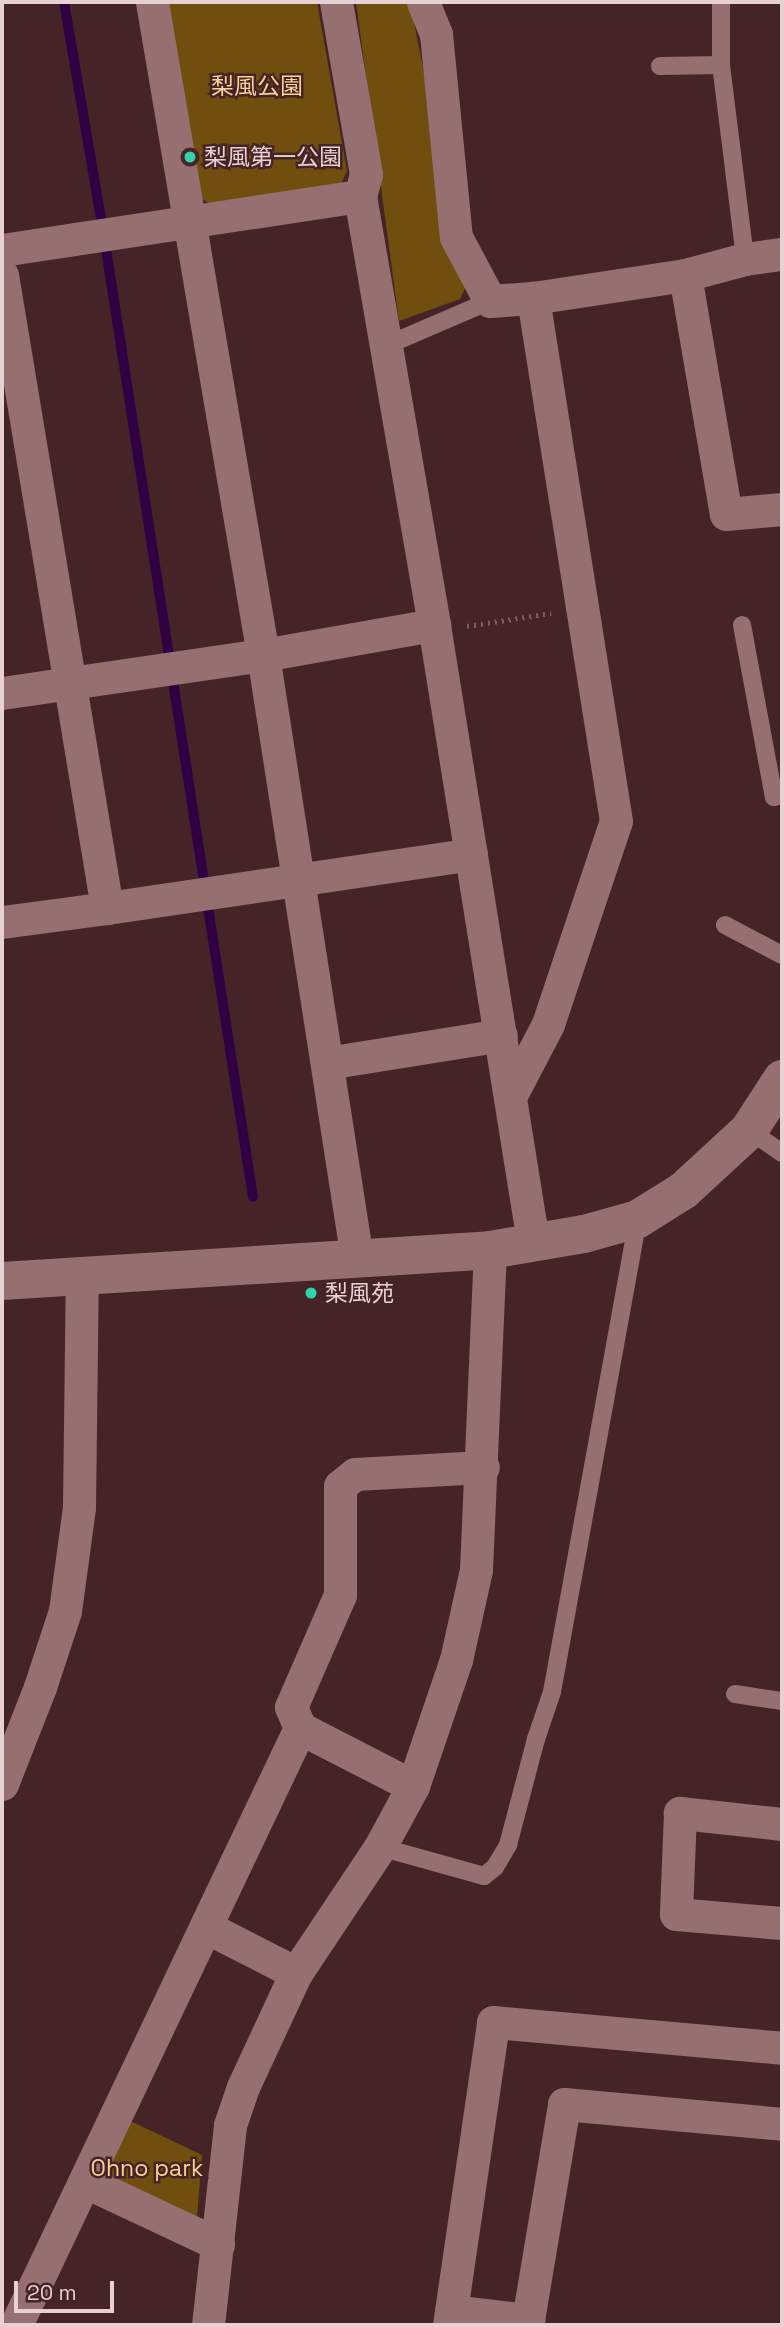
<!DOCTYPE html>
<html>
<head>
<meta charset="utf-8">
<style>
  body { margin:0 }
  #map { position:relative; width:784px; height:2327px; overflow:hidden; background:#452427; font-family:"Space Grotesk","Noto Sans JP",sans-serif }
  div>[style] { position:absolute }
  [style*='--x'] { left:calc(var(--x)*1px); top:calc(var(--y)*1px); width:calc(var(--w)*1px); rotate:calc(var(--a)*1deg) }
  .green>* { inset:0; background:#704e0d }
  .stream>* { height:10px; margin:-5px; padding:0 5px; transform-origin:5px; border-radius:5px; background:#300043 }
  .path>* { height:4.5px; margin-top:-2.25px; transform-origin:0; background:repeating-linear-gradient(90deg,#7c5e61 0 2px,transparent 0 7px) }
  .lane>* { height:18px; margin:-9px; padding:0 9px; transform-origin:9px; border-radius:9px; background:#966f71 }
  .street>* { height:33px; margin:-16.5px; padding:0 16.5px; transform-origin:16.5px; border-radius:16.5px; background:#966f71 }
  .secondary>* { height:38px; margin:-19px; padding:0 19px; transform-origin:19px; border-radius:19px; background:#966f71 }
  .dots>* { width:19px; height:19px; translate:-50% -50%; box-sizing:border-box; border:4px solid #452427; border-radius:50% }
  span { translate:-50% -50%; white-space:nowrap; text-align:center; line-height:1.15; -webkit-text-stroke:5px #452427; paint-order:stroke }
  .park-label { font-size:23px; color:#fad296 }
  .poi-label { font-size:23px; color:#e7d1d2 }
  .left { translate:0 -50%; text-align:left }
  .frame { position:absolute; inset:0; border:4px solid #e7d1d2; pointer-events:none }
  .scale { position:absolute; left:14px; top:2281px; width:100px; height:32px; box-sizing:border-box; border:4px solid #e7d1d2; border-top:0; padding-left:9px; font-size:21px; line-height:24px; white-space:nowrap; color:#e7d1d2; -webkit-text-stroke:5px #452427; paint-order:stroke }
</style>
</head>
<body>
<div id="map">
  <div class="green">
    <i style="clip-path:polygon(167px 2px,317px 2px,347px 171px,341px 184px,209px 203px,202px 199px)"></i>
    <i style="clip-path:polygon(356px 2px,410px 2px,466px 286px,460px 299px,399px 321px)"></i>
    <i style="clip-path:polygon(122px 2117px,202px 2155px,196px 2230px,100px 2186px)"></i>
  </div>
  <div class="stream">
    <i style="--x:64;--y:2;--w:251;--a:80.3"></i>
    <i style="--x:106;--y:249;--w:959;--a:81.19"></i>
  </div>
  <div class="path">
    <i style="--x:467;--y:626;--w:85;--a:-8.8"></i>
  </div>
  <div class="lane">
    <i style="--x:721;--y:2;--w:63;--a:90"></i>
    <i style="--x:721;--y:65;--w:195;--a:82.9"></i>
    <i style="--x:660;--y:66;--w:61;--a:-0.9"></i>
    <i style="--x:385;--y:346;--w:114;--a:-23.2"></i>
    <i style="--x:742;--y:625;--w:175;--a:79.5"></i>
    <i style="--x:774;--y:797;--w:8;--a:-14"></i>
    <i style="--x:725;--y:925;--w:64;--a:27.8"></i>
    <i style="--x:749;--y:1130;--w:40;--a:34.9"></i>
    <i style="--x:735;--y:1694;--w:48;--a:8.5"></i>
    <i style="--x:380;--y:1847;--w:108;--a:15.6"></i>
    <i style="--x:484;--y:1876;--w:14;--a:-39"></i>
    <i style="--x:495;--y:1867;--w:26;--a:-59"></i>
    <i style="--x:508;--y:1845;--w:110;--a:-75.2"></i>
    <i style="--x:536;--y:1739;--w:50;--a:-71.2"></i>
    <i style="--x:552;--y:1692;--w:481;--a:-79.7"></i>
  </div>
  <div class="street">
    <i style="--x:152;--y:2;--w:662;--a:80.35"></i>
    <i style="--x:263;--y:655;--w:611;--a:81.15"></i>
    <i style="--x:336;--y:2;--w:175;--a:80.1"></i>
    <i style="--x:366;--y:174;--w:23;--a:105"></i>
    <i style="--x:360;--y:196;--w:435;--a:80.2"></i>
    <i style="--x:434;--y:625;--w:625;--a:80.88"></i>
    <i style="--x:423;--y:2;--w:35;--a:68"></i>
    <i style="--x:436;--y:34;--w:204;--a:84.4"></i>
    <i style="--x:456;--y:237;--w:72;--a:62"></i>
    <i style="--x:490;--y:301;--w:43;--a:-4"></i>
    <i style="--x:2;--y:250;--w:362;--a:-8.6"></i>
    <i style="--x:2;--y:275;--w:642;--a:80.58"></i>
    <i style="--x:107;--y:908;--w:368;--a:-8.4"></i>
    <i style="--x:685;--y:275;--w:242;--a:80.3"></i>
    <i style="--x:726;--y:514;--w:56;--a:-5.1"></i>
    <i style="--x:2;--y:693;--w:264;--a:-8.3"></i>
    <i style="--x:263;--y:655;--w:174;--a:-10"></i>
    <i style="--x:2;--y:922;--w:106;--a:-7.6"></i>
    <i style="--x:327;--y:1063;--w:176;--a:-9.1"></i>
    <i style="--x:510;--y:1097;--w:82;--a:-62.5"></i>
    <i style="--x:548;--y:1024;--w:214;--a:-71.5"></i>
    <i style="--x:616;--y:821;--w:530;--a:-99.02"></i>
    <i style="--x:533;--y:298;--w:154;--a:-8.6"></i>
    <i style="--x:685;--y:275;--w:62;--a:-14.9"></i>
    <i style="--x:745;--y:259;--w:37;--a:-8"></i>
    <i style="--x:300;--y:1728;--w:23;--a:-113"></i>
    <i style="--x:291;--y:1707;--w:122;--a:-66.4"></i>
    <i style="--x:340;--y:1595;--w:109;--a:-90"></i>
    <i style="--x:340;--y:1486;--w:19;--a:-39"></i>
    <i style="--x:355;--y:1474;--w:128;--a:-3.1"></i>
    <i style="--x:2;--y:1784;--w:104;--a:-68.6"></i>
    <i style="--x:40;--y:1687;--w:80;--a:-71.8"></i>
    <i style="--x:65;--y:1611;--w:105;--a:-82.3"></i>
    <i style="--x:79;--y:1507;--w:231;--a:-89.3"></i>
    <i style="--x:782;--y:1824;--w:103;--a:-173.8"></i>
    <i style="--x:680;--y:1813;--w:101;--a:92.3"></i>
    <i style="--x:676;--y:1914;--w:106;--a:4.9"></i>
    <i style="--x:206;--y:1927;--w:101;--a:27.1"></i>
    <i style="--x:86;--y:2182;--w:146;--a:25.2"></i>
    <i style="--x:451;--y:2311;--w:78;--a:6.7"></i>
    <i style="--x:528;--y:2320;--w:219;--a:-80.5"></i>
    <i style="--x:564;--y:2104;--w:219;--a:5.2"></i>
    <i style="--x:16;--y:2325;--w:661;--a:-64.56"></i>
    <i style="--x:300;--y:1728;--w:127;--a:27.2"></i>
    <i style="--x:208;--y:2325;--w:201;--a:-83.7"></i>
    <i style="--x:230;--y:2125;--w:40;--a:-71.1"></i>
    <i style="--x:243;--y:2087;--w:126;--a:-65.1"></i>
    <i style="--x:296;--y:1973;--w:151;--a:-56.3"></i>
    <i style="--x:380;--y:1847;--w:69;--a:-61.6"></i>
    <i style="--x:413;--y:1786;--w:133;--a:-71.2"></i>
    <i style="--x:456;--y:1660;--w:92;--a:-77.5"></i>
    <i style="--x:476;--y:1570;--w:320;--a:-87.5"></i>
    <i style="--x:449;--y:2325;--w:306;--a:-81.7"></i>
    <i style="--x:493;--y:2022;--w:290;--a:5.1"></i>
  </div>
  <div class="secondary">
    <i style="--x:2;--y:1281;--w:489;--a:-3.6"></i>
    <i style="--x:490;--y:1250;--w:95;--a:-9.7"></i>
    <i style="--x:584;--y:1234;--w:56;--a:-15.5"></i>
    <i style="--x:638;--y:1219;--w:53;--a:-31.9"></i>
    <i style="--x:683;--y:1191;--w:90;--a:-42.7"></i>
    <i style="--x:749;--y:1130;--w:61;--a:-57.1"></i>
  </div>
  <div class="dots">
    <i style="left:190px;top:157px;background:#30d4aa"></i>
    <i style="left:311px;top:1293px;background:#30d4aa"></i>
  </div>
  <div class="park-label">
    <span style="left:257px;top:86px">梨風公園</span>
    <span style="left:147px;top:2168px">Ohno park</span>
  </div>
  <div class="poi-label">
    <span class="left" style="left:204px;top:157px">梨風第一公園</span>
    <span class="left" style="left:325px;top:1293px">梨風苑</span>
  </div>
  <div class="frame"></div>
  <div class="scale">20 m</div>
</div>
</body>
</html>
